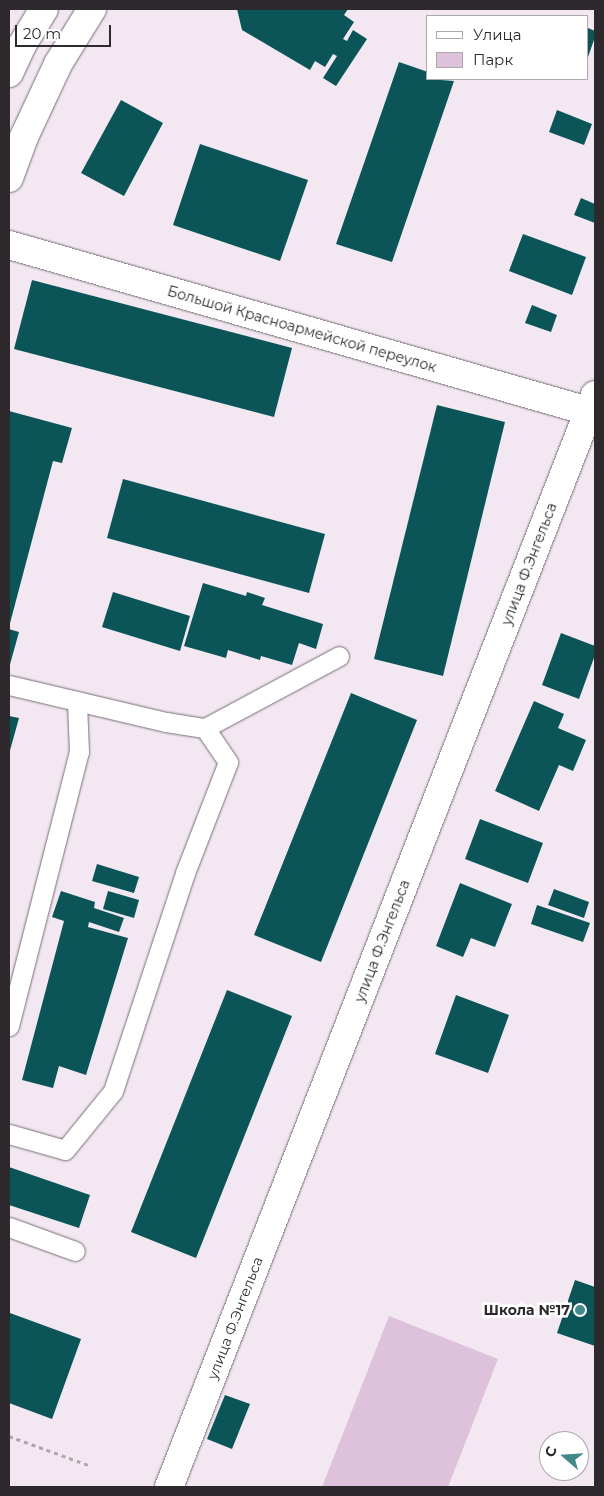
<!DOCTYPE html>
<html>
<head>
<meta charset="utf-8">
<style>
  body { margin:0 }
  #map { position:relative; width:604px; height:1496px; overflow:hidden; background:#f3e8f2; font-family:Montserrat,sans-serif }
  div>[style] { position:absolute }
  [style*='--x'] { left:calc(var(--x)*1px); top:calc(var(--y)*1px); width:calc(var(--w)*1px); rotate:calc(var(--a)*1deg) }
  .green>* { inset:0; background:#dec1da }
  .building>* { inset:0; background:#0b5558 }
  .path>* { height:3px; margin-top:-1.5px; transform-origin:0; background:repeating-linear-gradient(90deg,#afa6ae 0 4px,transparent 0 8px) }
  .roads { filter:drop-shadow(0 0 1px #776d76) drop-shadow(0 0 1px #776d76) }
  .service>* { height:19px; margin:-9.5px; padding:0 9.5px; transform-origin:9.5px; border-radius:9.5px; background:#fff }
  .minor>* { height:28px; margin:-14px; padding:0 14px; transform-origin:14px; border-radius:14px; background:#fff }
  .secondary>* { height:28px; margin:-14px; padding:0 14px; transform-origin:14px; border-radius:14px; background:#fff }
  .dots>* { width:14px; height:14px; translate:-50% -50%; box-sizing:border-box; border:2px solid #fff; border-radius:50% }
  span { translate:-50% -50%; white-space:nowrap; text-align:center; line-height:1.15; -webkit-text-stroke:5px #fff; paint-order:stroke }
  .street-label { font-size:14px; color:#2d292d }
  .poi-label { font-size:14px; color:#2d292d; font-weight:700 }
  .right { translate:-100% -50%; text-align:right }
  .frame { position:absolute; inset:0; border:10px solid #2d292d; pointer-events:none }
  .legend { position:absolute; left:426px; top:15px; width:162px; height:65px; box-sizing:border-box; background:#fff; border:1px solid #aba9ab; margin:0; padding:6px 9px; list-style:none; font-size:15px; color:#2d292d }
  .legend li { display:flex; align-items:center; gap:10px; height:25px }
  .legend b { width:25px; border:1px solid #aba9ab }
  .north { position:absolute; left:539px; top:1431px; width:50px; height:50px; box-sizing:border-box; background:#fff; border:1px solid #aba9ab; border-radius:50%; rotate:289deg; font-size:14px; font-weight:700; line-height:20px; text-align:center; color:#2d292d }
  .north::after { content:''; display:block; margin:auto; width:18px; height:22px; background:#41898b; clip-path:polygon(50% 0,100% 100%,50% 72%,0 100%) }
  .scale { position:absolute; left:15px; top:25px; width:96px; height:22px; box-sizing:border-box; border:2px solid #2d292d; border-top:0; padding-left:6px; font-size:15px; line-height:18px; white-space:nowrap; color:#2d292d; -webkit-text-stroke:4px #fff; paint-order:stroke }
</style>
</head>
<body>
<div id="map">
  <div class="green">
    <i style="clip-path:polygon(389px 1316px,498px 1359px,448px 1487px,322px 1487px)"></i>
  </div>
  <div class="building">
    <i style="clip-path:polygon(237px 9px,348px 9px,344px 15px,354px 22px,343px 39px,347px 41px,353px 30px,367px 39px,336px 86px,323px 78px,337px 56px,333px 54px,325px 67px,315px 61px,310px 70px,242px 30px)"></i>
    <i style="clip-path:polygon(588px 28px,595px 31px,595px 37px,588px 57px)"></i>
    <i style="clip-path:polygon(399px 62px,428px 72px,428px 79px,454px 81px,392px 262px,336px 244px)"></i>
    <i style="clip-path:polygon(121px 100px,163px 123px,124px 196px,81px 173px)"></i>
    <i style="clip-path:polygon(557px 110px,592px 124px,584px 145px,549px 132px)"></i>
    <i style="clip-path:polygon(200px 144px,308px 180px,280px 261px,173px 225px)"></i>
    <i style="clip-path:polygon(581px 198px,595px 204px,595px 223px,574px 215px)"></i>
    <i style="clip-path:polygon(523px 234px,586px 257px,572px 295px,509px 271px)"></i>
    <i style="clip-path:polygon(32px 280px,292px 348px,274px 417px,14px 349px)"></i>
    <i style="clip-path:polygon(532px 305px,557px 315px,551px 332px,525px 323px)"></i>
    <i style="clip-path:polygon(437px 405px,505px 422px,443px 676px,374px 659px)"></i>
    <i style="clip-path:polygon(9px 411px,72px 428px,62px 463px,53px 461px,9px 627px)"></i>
    <i style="clip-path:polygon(123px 479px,325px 534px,309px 593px,107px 538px)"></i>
    <i style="clip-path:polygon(203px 583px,246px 596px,247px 592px,265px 598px,262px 605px,323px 624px,316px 649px,299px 643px,292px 665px,261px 656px,260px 660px,228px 650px,226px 658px,184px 646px)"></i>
    <i style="clip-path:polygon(113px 592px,190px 616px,180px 651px,102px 627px)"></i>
    <i style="clip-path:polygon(9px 629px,19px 632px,9px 668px)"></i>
    <i style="clip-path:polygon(561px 633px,595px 646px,595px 655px,579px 699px,542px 685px)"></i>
    <i style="clip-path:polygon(351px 693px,417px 720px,321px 962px,254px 935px)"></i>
    <i style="clip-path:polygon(534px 701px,564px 714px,558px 728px,586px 740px,573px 771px,559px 765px,539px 811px,495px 791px)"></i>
    <i style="clip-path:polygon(9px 716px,19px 718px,9px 754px)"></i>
    <i style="clip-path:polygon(480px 819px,543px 843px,528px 883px,465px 859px)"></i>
    <i style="clip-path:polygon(97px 864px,139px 877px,134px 893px,92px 881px)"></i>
    <i style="clip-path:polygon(460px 883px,512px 904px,495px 947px,471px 938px,463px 957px,436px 946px)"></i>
    <i style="clip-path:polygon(554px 889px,589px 902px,584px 918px,548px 905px)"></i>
    <i style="clip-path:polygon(61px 891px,95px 902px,94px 908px,124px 918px,119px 932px,89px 922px,88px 927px,128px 938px,86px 1075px,59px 1066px,53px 1088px,22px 1080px,64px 921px,52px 917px)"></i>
    <i style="clip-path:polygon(108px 891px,139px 900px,134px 918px,103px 909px)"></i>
    <i style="clip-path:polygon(537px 905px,590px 923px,583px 942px,531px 924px)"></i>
    <i style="clip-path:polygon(227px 990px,292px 1016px,196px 1258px,131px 1232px)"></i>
    <i style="clip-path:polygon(456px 995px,509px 1015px,488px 1073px,435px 1054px)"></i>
    <i style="clip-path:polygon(9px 1167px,90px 1195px,79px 1228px,9px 1205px)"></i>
    <i style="clip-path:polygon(575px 1280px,595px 1287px,595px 1346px,557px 1333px)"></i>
    <i style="clip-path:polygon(10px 1313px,81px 1339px,52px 1419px,9px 1403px)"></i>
    <i style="clip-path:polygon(225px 1395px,250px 1404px,232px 1449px,207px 1439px)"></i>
  </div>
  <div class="path">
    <i style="--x:9;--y:1436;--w:87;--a:20.1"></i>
  </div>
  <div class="roads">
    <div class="service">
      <i style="--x:9;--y:685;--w:161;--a:13.3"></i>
      <i style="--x:166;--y:722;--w:39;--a:9"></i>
      <i style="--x:205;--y:728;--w:152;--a:-28.2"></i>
      <i style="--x:9;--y:1026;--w:283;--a:-75.7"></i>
      <i style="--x:79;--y:752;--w:50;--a:-92.3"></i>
      <i style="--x:9;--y:1134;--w:58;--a:15.9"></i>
      <i style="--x:65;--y:1150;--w:76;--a:-50.9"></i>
      <i style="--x:113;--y:1091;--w:230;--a:-71.7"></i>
      <i style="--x:185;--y:873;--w:119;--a:-68.8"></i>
      <i style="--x:228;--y:762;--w:41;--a:-124.1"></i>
      <i style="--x:9;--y:1227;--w:70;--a:20"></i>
    </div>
    <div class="minor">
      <i style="--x:9;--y:245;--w:610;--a:16"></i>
      <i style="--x:169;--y:1487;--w:1172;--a:-68.69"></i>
    </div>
    <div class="secondary">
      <i style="--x:9;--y:73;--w:31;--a:-65"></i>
      <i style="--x:22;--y:45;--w:42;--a:-58.6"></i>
      <i style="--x:9;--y:178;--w:44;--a:-69.9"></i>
      <i style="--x:24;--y:137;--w:81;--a:-65"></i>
      <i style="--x:58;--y:64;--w:65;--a:-58.3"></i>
    </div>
  </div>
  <div class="dots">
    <i style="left:580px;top:1310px;background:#41898b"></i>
  </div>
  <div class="street-label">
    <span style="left:302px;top:329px;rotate:16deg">Большой Красноармейской переулок</span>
    <span style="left:529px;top:564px;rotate:-69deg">улица Ф.Энгельса</span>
    <span style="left:382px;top:941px;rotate:-69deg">улица Ф.Энгельса</span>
    <span style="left:235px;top:1318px;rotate:-69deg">улица Ф.Энгельса</span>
  </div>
  <div class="poi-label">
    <span class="right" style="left:570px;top:1310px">Школа №17</span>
  </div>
  <div class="frame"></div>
  <ul class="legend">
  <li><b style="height:6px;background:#fff"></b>Улица</li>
  <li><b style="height:14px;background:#dec1da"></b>Парк</li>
  </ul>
  <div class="north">С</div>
  <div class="scale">20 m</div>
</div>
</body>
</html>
